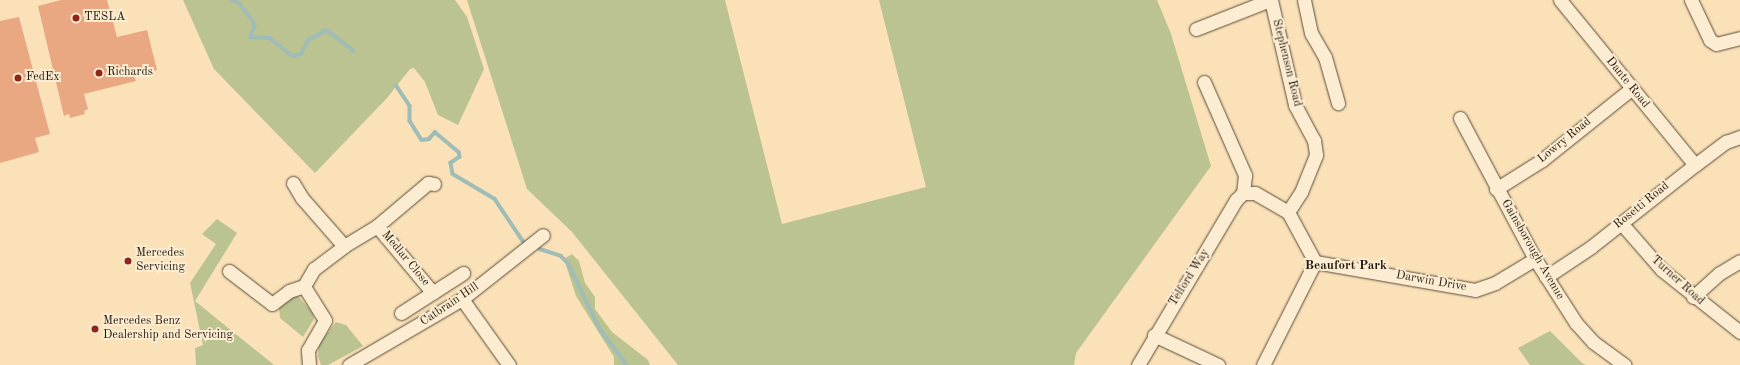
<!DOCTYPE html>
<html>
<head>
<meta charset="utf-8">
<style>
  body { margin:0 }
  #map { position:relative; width:1740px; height:365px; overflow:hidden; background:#fae1b8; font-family:"Old Standard TT",serif }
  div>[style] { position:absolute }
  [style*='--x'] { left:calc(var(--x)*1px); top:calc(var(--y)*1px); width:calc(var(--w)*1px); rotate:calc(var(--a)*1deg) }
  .green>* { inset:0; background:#bbc391 }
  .stream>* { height:3.5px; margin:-1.75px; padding:0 1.75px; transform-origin:1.75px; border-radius:1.75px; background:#9fbcb6 }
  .building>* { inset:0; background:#e9a782 }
  .roads { filter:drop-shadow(0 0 1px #594c39) drop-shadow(0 0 1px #594c39) }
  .minor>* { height:13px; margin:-6.5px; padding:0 6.5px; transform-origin:6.5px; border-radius:6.5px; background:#fcecd1 }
  .dots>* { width:11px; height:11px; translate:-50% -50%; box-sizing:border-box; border:2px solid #fcecd1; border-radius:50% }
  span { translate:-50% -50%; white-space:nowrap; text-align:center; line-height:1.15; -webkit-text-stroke:4px #fcecd1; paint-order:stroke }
  .poi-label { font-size:12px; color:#231a0f }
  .left { translate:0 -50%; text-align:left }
  .street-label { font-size:12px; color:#231a0f }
  .neighbourhood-label { font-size:13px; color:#231a0f; font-weight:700 }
</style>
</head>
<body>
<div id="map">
  <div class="green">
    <i style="clip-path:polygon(183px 0,455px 0,467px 17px,484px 69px,458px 125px,438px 115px,425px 82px,414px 68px,410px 69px,387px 98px,315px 173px,214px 69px)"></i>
    <i style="clip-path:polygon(467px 0,725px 0,782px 224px,926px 187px,879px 0,1157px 0,1171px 34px,1211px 166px,1076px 353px,1074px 365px,678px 365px,572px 232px,527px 189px)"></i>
    <i style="clip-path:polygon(217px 219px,237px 233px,195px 301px,274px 365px,196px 365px,195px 348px,203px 345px,190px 283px,216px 244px,202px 234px)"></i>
    <i style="clip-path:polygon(572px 254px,579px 261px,585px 283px,595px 297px,595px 309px,612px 332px,648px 360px,650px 365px,614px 365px,614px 357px,576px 296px,564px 259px)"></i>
    <i style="clip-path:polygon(298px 296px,312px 312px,314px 319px,303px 337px,280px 318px,279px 307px,289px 297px)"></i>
    <i style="clip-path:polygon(336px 322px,346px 325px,363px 346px,328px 365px,321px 365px,318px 356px,319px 344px)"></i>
    <i style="clip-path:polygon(1550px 331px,1582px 363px,1586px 365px,1530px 365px,1518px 348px)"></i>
  </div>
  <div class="stream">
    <i style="--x:231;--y:0;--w:9;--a:21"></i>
    <i style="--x:239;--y:3;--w:22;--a:51"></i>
    <i style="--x:253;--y:20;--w:6;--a:72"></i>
    <i style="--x:255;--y:26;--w:12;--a:110"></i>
    <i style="--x:251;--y:37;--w:19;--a:3"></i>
    <i style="--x:270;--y:38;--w:28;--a:39"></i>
    <i style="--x:292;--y:56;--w:9;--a:-13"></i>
    <i style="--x:301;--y:54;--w:16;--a:-63"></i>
    <i style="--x:308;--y:40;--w:21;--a:-28"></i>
    <i style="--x:327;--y:30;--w:34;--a:38"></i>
    <i style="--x:396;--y:85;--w:25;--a:56"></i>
    <i style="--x:410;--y:106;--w:15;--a:90"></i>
    <i style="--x:410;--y:121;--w:22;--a:58"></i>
    <i style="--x:422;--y:140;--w:7;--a:-8"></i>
    <i style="--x:429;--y:139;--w:9;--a:-49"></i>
    <i style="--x:435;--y:132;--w:31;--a:40"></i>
    <i style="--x:459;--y:152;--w:5;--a:79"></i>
    <i style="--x:460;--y:157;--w:11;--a:146"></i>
    <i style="--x:451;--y:163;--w:11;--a:80"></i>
    <i style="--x:453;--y:174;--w:49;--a:30.8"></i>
    <i style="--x:495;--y:199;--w:54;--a:56.3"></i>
    <i style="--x:540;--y:249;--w:22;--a:18"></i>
    <i style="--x:561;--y:256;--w:10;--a:45"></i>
    <i style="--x:568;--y:263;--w:73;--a:64.1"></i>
    <i style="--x:600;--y:329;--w:45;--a:53.1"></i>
  </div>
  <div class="building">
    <i style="clip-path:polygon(61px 0,107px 0,117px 37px,147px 30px,157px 70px,134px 76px,136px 81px,84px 94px,88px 109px,84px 111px,85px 114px,70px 118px,69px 114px,64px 116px,38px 6px)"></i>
    <i style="clip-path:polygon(19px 17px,50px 134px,35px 138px,39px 152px,0 163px,0 21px)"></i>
  </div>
  <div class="roads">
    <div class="minor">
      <i style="--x:1271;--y:0;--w:108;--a:77.1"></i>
      <i style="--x:1295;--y:105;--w:40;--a:62"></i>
      <i style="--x:1314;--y:140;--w:15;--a:82"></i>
      <i style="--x:1316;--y:155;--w:40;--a:112"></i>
      <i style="--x:1301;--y:192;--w:24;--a:123"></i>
      <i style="--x:1304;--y:0;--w:34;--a:78"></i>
      <i style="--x:1311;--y:33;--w:28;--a:60"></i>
      <i style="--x:1325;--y:57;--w:48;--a:74.2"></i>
      <i style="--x:1560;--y:0;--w:213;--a:50.7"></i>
      <i style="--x:1691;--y:0;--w:44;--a:64.6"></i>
      <i style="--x:1710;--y:40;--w:7;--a:34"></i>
      <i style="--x:1716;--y:44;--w:25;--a:-14"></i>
      <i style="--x:1196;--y:29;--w:79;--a:-21.4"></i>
      <i style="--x:1204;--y:82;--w:102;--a:66.2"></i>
      <i style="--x:1245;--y:175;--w:18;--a:96"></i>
      <i style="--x:1460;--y:118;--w:160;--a:62"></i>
      <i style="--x:1535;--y:259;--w:76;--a:57.4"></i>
      <i style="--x:1576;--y:323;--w:25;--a:48"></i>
      <i style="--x:1593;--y:342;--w:39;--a:36"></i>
      <i style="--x:293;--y:183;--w:17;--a:59"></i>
      <i style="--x:302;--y:198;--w:64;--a:48.8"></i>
      <i style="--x:1496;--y:189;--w:54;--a:-32.2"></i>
      <i style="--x:1542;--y:160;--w:114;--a:-38.6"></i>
      <i style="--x:1621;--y:223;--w:62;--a:48.9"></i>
      <i style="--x:1662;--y:270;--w:100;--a:38.5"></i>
      <i style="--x:377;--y:226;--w:87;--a:50.1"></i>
      <i style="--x:1315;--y:262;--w:162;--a:9.9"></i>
      <i style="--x:1475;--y:290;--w:21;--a:-19"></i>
      <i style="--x:1495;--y:283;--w:47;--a:-31"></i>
      <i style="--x:229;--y:271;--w:54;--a:37.5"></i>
      <i style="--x:272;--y:304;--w:21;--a:-37"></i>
      <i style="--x:289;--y:291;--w:16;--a:-18"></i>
      <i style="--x:1546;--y:277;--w:54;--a:-33.7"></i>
      <i style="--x:1591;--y:247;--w:132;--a:-38.3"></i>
      <i style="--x:1695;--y:165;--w:39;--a:-37"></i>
      <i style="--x:1726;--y:142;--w:15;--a:-20"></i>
      <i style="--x:1693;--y:297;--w:36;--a:-42"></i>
      <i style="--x:1720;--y:273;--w:23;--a:-31"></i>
      <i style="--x:462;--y:299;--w:81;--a:54.5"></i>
      <i style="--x:401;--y:313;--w:74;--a:-32.8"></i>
      <i style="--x:1154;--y:335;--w:71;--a:25.1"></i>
      <i style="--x:309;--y:365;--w:15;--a:-94"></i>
      <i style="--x:308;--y:350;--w:34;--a:-60"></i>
      <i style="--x:325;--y:320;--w:40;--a:-122"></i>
      <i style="--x:304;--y:286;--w:20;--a:-60"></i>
      <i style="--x:314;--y:269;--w:38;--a:-37"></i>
      <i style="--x:344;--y:246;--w:39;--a:-31"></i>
      <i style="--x:377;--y:226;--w:67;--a:-40.1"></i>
      <i style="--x:428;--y:183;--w:6;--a:9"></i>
      <i style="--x:349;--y:365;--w:131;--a:-30.3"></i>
      <i style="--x:462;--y:299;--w:103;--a:-38.3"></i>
      <i style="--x:1138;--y:365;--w:192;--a:-59.3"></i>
      <i style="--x:1236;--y:200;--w:10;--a:-45"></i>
      <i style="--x:1243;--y:193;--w:12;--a:0"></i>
      <i style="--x:1255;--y:193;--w:38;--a:30"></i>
      <i style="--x:1288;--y:212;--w:57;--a:61.6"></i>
      <i style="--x:1263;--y:365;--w:115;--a:-63.2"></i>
    </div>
  </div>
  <div class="dots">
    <i style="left:76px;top:18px;background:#8f2418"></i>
    <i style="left:99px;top:73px;background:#8f2418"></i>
    <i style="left:18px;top:78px;background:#8f2418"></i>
    <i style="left:128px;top:261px;background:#8f2418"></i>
    <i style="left:95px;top:329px;background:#8f2418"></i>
  </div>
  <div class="poi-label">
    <span class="left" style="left:84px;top:18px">TESLA</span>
    <span class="left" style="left:107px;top:73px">Richards</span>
    <span class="left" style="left:26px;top:78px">FedEx</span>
    <span class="left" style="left:136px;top:261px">Mercedes<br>Servicing</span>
    <span class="left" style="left:103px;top:329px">Mercedes Benz<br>Dealership and Servicing</span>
  </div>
  <div class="street-label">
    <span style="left:1286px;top:63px;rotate:76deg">Stephenson Road</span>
    <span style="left:1627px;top:83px;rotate:51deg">Dante Road</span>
    <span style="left:1565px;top:141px;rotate:-39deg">Lowry Road</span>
    <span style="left:1642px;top:206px;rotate:-39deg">Rosetti Road</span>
    <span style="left:1532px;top:250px;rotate:60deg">Gainsborough Avenue</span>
    <span style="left:405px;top:259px;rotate:50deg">Medlar Close</span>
    <span style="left:1190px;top:278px;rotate:-58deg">Telford Way</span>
    <span style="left:1677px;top:281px;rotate:42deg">Turner Road</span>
    <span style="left:1431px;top:282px;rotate:10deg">Darwin Drive</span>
    <span style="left:450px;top:305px;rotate:-34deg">Catbrain Hill</span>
  </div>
  <div class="neighbourhood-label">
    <span style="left:1346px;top:266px">Beaufort Park</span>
  </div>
</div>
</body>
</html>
